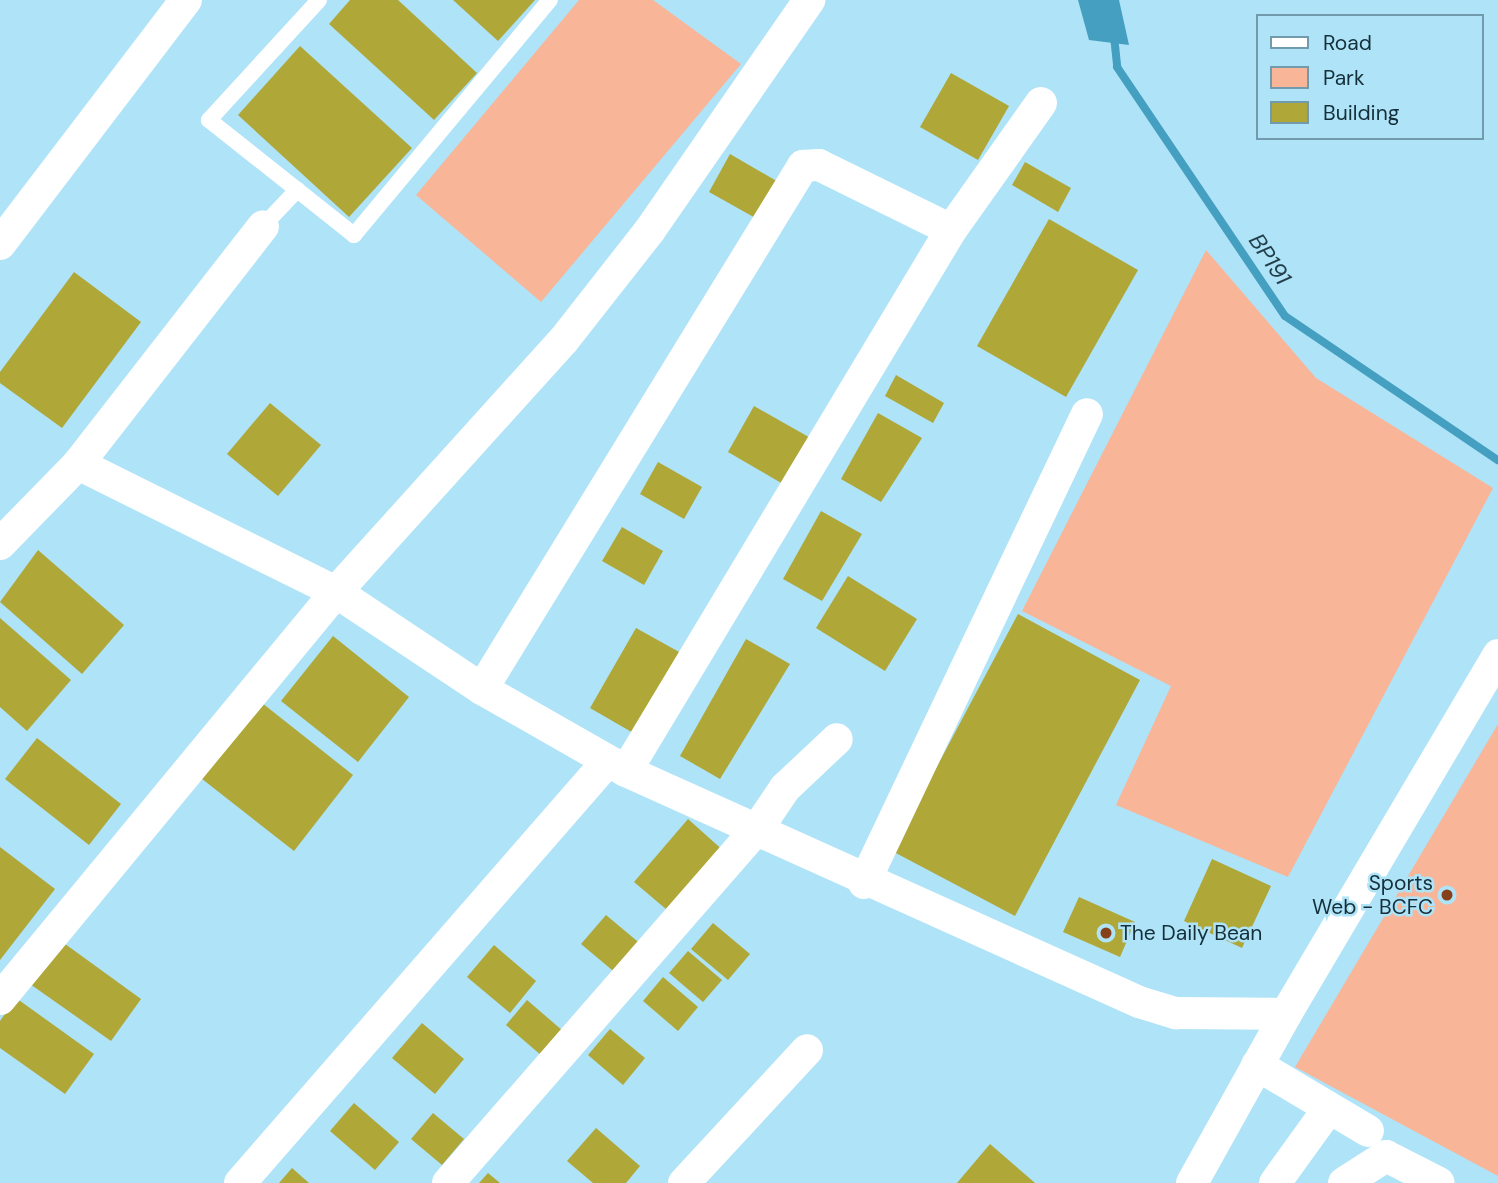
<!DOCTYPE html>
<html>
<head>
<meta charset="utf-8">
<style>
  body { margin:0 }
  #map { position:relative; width:1498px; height:1183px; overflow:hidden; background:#afe3f8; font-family:"DM Sans",sans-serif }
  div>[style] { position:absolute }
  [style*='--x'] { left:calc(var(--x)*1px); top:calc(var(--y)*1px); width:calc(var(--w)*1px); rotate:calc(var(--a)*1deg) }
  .green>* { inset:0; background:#f8b598 }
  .water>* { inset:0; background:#449fc0 }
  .stream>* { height:8px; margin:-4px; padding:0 4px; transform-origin:4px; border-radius:4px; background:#449fc0 }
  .building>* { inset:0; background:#afa737 }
  .lane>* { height:16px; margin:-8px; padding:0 8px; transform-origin:8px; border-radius:8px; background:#fff }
  .street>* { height:32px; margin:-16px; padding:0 16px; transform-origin:16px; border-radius:16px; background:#fff }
  .dots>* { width:19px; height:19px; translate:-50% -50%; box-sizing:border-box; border:4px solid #afe3f8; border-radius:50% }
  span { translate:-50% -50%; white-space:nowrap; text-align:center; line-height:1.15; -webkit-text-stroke:5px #afe3f8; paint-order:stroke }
  .poi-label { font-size:21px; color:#142f39 }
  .right { translate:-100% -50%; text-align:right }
  .left { translate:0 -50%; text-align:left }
  .water-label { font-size:23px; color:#233f49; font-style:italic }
  .legend { position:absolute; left:1256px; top:14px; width:228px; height:126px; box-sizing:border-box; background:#afe3f8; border:2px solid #719bac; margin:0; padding:9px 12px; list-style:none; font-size:21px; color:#142f39 }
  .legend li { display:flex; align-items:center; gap:14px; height:35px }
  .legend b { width:35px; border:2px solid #719bac }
</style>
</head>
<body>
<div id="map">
  <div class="green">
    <i style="clip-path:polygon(579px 0,653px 0,741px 64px,541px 302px,416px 195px)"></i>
    <i style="clip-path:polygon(1206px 250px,1316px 378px,1493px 488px,1288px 877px,1116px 805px,1171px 686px,1022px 611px)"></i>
    <i style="clip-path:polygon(1498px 724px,1498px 1176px,1295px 1067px)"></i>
  </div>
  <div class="water">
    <i style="clip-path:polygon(1078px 0,1119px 0,1129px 45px,1089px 40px)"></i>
  </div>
  <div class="stream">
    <i style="--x:1114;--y:36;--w:31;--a:84"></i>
    <i style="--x:1117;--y:67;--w:300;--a:56"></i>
    <i style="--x:1285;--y:316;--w:257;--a:34.1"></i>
  </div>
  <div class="building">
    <i style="clip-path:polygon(350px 0,398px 0,477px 73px,434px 120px,329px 24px)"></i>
    <i style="clip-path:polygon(453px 0,535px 0,498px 41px)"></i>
    <i style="clip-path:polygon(300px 46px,412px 148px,349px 217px,238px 115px)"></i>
    <i style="clip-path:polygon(951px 73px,1009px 106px,978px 160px,920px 127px)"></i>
    <i style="clip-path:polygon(730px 154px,780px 183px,759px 220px,709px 192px)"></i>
    <i style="clip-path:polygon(1025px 162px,1071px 188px,1058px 212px,1012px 185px)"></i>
    <i style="clip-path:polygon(1049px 219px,1138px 270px,1066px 397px,977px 346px)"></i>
    <i style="clip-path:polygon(74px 272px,141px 322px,62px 428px,0 383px,0 372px)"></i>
    <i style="clip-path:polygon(896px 375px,944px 403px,933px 423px,885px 396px)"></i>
    <i style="clip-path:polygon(270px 403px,321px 445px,278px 496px,227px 454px)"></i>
    <i style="clip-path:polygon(754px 406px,814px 440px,788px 487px,728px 452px)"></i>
    <i style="clip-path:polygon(878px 413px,922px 438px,881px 502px,841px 479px)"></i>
    <i style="clip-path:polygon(658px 462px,702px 487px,684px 519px,640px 494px)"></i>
    <i style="clip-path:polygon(821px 511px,862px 534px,822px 601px,783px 579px)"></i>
    <i style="clip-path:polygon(622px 527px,663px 551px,644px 585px,602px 561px)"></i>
    <i style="clip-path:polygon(38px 550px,124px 625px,82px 674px,0 602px)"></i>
    <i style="clip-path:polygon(848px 576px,917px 619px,885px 671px,816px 628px)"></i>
    <i style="clip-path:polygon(1018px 614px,1140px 680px,1015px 916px,892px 851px)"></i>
    <i style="clip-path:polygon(0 618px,71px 680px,27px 731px,0 707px)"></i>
    <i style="clip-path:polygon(636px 628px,681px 653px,635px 734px,590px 708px)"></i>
    <i style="clip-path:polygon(333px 636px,409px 697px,358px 762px,281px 701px)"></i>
    <i style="clip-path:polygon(746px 639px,790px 664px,720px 779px,680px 756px)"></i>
    <i style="clip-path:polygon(257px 699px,353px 775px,294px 851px,197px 775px)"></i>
    <i style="clip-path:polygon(37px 738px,121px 804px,89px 845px,5px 779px)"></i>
    <i style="clip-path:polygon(688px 819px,726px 853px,673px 915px,634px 882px)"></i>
    <i style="clip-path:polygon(0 847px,55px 889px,0 960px)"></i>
    <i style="clip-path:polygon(1212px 859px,1271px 886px,1242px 948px,1184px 921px)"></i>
    <i style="clip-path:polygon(1079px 897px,1135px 922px,1120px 957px,1063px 932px)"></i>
    <i style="clip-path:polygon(606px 915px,643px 946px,618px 975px,581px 944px)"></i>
    <i style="clip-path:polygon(713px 923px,750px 954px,728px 980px,691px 949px)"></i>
    <i style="clip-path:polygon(61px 941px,141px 999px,111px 1041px,30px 984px)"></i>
    <i style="clip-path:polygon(494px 945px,536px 981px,510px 1013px,467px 977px)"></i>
    <i style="clip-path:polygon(688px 951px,722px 980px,703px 1002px,669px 973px)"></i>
    <i style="clip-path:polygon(663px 977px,698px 1007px,678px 1031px,643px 1001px)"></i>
    <i style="clip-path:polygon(16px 998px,94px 1054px,65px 1094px,0 1048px,0 1021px)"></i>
    <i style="clip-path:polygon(527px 1000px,563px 1031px,542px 1056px,506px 1025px)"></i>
    <i style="clip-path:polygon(422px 1023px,464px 1059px,435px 1094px,392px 1058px)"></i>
    <i style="clip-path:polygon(610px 1029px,645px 1058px,623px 1085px,588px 1055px)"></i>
    <i style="clip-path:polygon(354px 1103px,399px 1142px,375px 1170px,330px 1131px)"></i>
    <i style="clip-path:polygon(433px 1113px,464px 1139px,442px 1165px,411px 1139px)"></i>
    <i style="clip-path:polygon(596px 1128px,640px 1166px,626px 1183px,593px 1183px,567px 1161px)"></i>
    <i style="clip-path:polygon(990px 1144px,1035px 1183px,957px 1183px)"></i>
    <i style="clip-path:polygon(292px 1168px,309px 1183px,279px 1183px)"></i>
    <i style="clip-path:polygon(488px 1173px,500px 1183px,479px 1183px)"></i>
  </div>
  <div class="lane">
    <i style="--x:319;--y:0;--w:163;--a:132.5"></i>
    <i style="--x:209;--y:120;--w:185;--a:38.4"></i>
    <i style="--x:354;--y:235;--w:306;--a:-50.2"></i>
    <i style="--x:263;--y:226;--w:50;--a:-46.6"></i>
  </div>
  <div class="street">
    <i style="--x:1041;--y:103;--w:156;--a:125.3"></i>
    <i style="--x:951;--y:230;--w:631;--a:120.99"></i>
    <i style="--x:626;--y:771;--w:563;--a:24.24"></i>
    <i style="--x:1139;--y:1002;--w:39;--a:17"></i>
    <i style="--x:1176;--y:1013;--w:110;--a:0.5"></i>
    <i style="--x:1286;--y:1014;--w:417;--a:-59.4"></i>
    <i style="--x:0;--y:244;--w:307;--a:-52.7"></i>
    <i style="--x:0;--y:544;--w:112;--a:-45.7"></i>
    <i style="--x:78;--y:464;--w:301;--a:-52.1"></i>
    <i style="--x:482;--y:689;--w:614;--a:-58.46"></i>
    <i style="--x:803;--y:166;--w:16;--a:-4"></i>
    <i style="--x:819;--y:165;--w:147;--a:26.2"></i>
    <i style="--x:626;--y:771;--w:166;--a:-150.3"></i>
    <i style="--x:482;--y:689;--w:175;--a:-146.4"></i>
    <i style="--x:336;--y:592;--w:338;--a:-47.9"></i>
    <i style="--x:563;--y:341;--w:141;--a:-51.9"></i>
    <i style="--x:650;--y:230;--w:280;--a:-55.3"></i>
    <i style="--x:864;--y:883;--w:519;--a:-64.57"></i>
    <i style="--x:0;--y:999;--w:528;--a:-50.46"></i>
    <i style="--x:336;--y:592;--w:288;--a:-153.6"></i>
    <i style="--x:1257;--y:1065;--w:129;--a:30.7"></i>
    <i style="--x:240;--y:1183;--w:557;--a:-48.93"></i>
    <i style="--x:448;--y:1183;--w:471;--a:-48.9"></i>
    <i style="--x:758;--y:828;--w:48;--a:-56"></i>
    <i style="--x:785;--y:788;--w:71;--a:-43.3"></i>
    <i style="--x:684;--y:1183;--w:181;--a:-47.2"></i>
    <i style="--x:1192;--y:1183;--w:193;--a:-60.9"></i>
    <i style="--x:1275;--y:1183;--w:92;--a:-54.2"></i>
    <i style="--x:1344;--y:1183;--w:50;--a:-32.7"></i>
    <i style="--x:1386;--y:1156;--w:59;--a:27"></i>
  </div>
  <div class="dots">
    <i style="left:1447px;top:895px;background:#86401c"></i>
    <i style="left:1106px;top:933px;background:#86401c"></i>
  </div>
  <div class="poi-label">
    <span class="right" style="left:1433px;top:895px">Sports<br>Web - BCFC</span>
    <span class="left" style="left:1120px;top:933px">The Daily Bean</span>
  </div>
  <div class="water-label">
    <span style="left:1270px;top:259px;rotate:56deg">BP191</span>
  </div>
  <ul class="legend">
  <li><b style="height:9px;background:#fff"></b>Road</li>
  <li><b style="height:19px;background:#f8b598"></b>Park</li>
  <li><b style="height:19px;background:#afa737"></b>Building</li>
  </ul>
</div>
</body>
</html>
